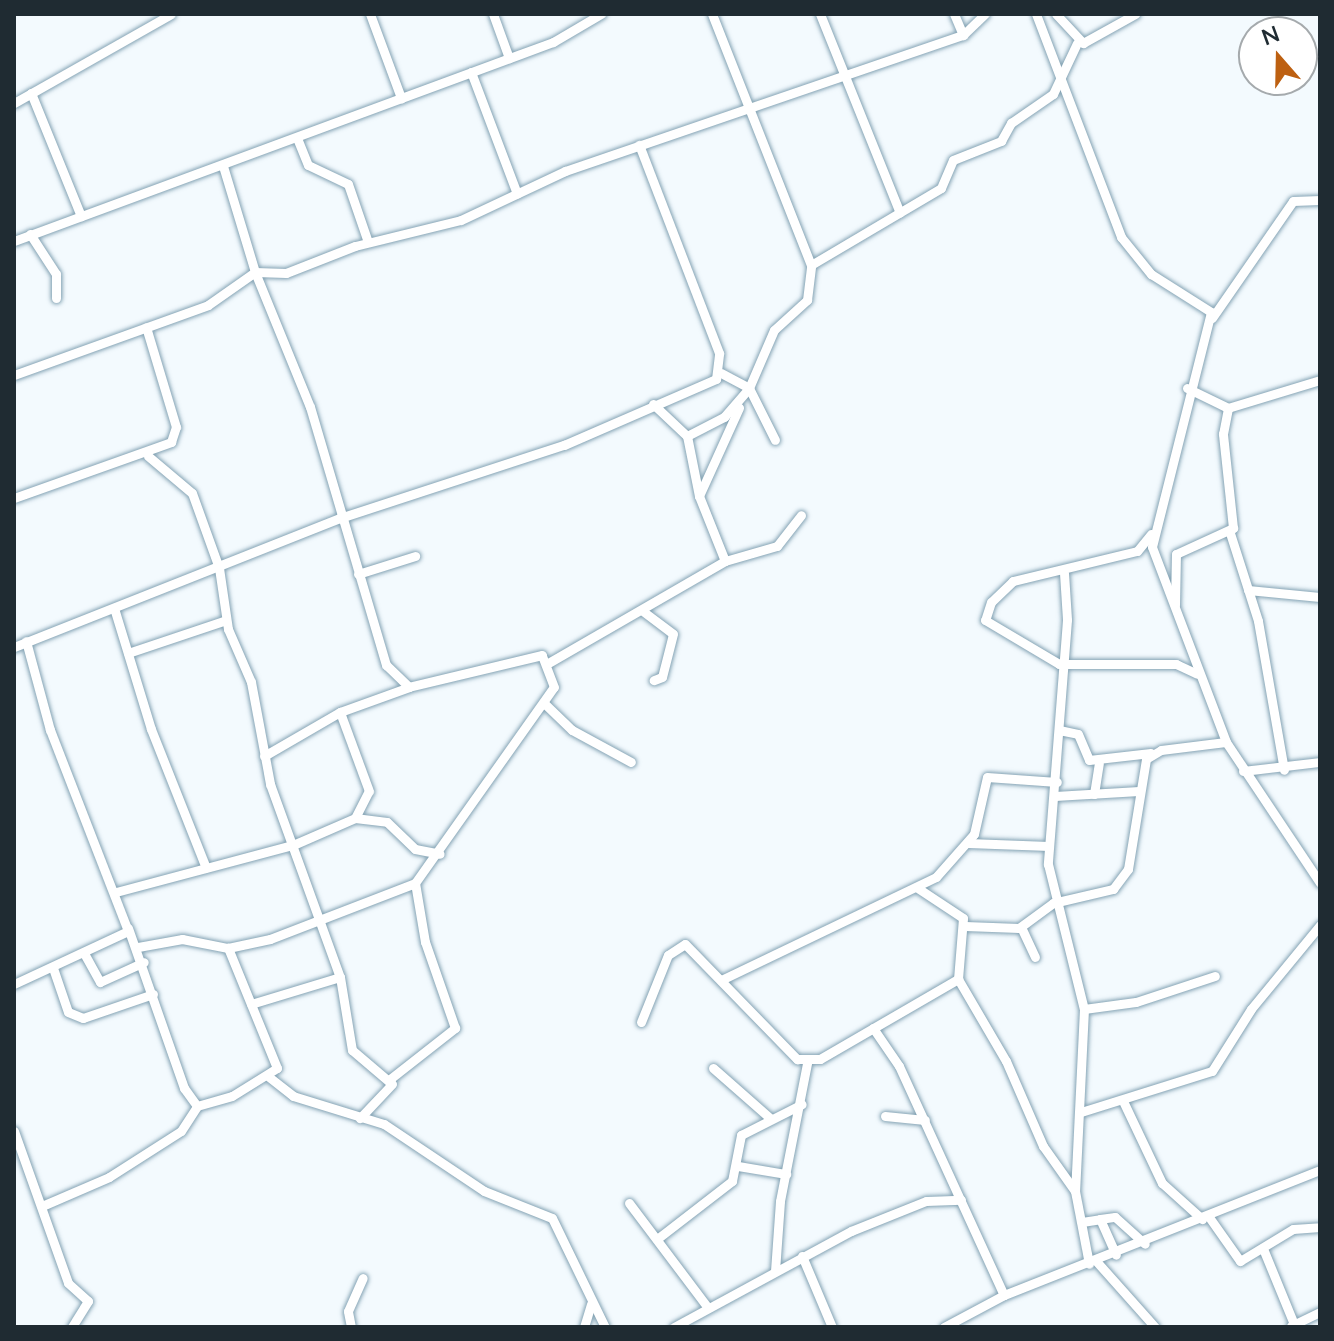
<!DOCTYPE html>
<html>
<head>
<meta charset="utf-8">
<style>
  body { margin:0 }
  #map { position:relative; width:1334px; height:1341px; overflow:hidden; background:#f3fafe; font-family:Lato,sans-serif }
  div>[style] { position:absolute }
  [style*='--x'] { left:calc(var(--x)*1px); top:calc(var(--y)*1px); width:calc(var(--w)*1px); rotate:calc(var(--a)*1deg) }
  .roads { filter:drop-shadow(0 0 2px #84a3b4) drop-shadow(0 0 2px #84a3b4) }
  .minor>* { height:9px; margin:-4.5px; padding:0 4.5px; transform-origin:4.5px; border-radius:4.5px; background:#fff }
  span { translate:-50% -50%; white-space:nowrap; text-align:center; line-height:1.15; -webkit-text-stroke:8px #fff; paint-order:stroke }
  .frame { position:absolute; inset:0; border:16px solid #1f2b32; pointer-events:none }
  .north { position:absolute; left:1238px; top:16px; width:80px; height:80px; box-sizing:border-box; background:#fff; border:2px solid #a5aaad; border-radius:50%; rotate:340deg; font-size:22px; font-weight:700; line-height:32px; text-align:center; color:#1f2b32 }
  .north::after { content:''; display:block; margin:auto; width:28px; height:36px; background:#bd6011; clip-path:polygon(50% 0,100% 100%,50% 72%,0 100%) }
</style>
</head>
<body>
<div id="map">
  <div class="roads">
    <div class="minor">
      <i style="--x:370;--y:14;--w:90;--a:69.7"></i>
      <i style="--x:493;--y:14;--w:47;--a:70"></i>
      <i style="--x:712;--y:14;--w:270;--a:68.5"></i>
      <i style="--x:820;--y:14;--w:214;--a:68.1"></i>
      <i style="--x:954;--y:14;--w:23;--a:67"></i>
      <i style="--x:1036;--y:14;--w:239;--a:69.1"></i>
      <i style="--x:1121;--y:237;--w:48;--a:51"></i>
      <i style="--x:1151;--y:274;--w:71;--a:32.3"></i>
      <i style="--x:1211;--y:312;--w:242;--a:104.1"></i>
      <i style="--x:1152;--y:547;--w:209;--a:69.2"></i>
      <i style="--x:1226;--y:742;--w:169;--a:56.3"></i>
      <i style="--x:1056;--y:14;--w:40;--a:47"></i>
      <i style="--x:1083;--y:43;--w:60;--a:-29.1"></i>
      <i style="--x:471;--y:72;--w:130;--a:69.3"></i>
      <i style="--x:31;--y:93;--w:133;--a:67.9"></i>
      <i style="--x:14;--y:103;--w:180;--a:-29.5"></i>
      <i style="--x:297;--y:138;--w:29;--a:68"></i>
      <i style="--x:308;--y:165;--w:44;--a:25.4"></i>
      <i style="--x:348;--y:184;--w:61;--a:71"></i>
      <i style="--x:30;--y:234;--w:48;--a:57"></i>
      <i style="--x:56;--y:274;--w:24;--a:90"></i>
      <i style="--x:14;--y:241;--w:575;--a:-20.26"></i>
      <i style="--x:553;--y:42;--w:56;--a:-30.3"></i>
      <i style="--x:1212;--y:318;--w:142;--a:-55.3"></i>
      <i style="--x:1293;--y:201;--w:27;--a:-2"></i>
      <i style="--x:721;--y:373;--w:32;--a:28"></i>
      <i style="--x:749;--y:388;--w:58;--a:63.4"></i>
      <i style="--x:14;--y:375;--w:206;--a:-19.8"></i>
      <i style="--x:208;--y:305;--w:57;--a:-35.1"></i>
      <i style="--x:255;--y:272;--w:31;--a:2"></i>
      <i style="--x:286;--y:273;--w:74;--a:-21.4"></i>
      <i style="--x:355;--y:246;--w:109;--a:-13.8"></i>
      <i style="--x:461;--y:220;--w:115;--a:-25.2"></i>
      <i style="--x:565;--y:171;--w:421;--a:-18.9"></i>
      <i style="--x:963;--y:35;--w:30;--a:-44"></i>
      <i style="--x:1187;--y:388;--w:46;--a:26"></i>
      <i style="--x:653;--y:404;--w:47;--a:43.3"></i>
      <i style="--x:687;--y:436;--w:42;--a:-27.2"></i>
      <i style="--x:724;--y:417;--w:38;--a:-49"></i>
      <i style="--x:749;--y:388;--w:63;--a:-66.7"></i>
      <i style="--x:774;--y:330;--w:45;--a:-42.3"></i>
      <i style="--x:807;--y:300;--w:35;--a:-83"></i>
      <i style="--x:811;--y:265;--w:151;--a:-30.6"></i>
      <i style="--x:941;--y:188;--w:30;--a:-67"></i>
      <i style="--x:953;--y:160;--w:52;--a:-21.6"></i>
      <i style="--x:1001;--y:141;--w:21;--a:-61"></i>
      <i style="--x:1011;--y:123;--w:51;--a:-34.6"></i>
      <i style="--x:1053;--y:94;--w:56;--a:-64.8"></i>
      <i style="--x:148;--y:456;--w:57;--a:40.1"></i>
      <i style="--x:192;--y:493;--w:80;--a:70.2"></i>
      <i style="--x:219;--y:568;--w:62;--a:81.6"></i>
      <i style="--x:228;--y:629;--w:58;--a:66.5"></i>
      <i style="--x:251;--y:682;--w:104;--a:79.4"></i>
      <i style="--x:270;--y:784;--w:205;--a:70.1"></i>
      <i style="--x:340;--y:977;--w:74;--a:80.7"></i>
      <i style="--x:352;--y:1050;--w:52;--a:40.4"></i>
      <i style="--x:392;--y:1084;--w:47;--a:133.3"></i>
      <i style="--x:699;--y:496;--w:97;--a:-65.6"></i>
      <i style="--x:14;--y:498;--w:167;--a:-19.6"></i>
      <i style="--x:171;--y:442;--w:16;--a:-72"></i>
      <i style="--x:176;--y:427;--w:104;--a:-106.7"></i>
      <i style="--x:1230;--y:533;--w:92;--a:72.3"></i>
      <i style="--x:1258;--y:621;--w:151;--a:80.1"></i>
      <i style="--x:1151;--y:534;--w:22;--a:129"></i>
      <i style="--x:1137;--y:551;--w:128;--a:166.4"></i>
      <i style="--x:1013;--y:581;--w:30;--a:136"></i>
      <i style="--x:991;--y:602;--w:19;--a:108"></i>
      <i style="--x:985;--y:620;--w:86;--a:30.7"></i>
      <i style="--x:1059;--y:664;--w:117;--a:0"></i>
      <i style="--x:1176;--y:664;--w:23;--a:25"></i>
      <i style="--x:725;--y:561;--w:54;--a:-16.1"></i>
      <i style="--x:777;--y:546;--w:39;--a:-52"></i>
      <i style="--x:1064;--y:573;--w:47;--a:86.3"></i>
      <i style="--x:1067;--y:620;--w:245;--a:94.5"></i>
      <i style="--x:1048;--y:864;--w:149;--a:76.1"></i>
      <i style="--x:1084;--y:1009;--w:182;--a:92.8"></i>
      <i style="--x:358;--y:574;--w:60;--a:-17.5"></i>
      <i style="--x:1248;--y:590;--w:72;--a:5.6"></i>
      <i style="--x:1175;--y:605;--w:51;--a:-88.9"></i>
      <i style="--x:1176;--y:554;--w:63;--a:-24.5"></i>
      <i style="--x:1233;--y:528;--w:95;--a:-96.1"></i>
      <i style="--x:1223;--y:434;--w:26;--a:-79"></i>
      <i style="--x:1228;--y:408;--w:96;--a:-16.9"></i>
      <i style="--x:114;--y:608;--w:127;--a:73"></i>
      <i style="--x:151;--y:729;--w:149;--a:68.4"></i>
      <i style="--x:644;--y:612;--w:36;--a:37"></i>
      <i style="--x:673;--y:634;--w:44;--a:104.3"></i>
      <i style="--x:662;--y:677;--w:9;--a:159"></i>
      <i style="--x:14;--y:647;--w:351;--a:-21.6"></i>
      <i style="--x:340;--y:518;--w:236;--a:-18.1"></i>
      <i style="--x:564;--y:445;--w:166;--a:-23.5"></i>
      <i style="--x:716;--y:379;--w:26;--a:-83"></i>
      <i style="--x:719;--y:353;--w:223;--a:-111"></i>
      <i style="--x:128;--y:653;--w:103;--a:-18.6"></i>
      <i style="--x:550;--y:662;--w:202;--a:-30"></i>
      <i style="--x:725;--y:561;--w:70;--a:-111.8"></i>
      <i style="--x:699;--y:496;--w:61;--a:-101.3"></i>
      <i style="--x:546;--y:705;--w:36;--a:44"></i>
      <i style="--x:572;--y:730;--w:67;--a:28.5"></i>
      <i style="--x:1059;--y:730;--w:19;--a:12"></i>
      <i style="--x:1078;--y:734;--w:28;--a:67"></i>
      <i style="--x:1089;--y:760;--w:62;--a:-6.4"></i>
      <i style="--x:264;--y:756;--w:88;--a:-30.1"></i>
      <i style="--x:340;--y:712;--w:73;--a:-19.9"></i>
      <i style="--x:1243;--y:771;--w:78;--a:-6.7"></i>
      <i style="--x:1094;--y:794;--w:31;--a:-81"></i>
      <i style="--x:1055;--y:796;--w:84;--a:-3.4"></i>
      <i style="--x:355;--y:818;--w:32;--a:7"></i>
      <i style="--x:387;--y:822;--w:39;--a:44"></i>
      <i style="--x:415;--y:849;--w:25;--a:11"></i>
      <i style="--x:968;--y:843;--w:81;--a:2.1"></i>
      <i style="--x:116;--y:892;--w:183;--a:-14.9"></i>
      <i style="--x:293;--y:845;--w:68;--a:-23.5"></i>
      <i style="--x:355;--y:818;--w:30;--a:-63"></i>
      <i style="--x:369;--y:791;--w:84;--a:-110.2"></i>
      <i style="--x:965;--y:926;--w:54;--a:2.1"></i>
      <i style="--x:1019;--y:928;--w:42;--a:-36.3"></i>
      <i style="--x:1053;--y:903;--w:62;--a:-13.1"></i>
      <i style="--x:1113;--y:889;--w:25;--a:-53"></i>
      <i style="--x:1128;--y:869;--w:111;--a:-80.7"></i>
      <i style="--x:1146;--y:759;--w:17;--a:-31"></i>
      <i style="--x:1161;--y:750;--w:65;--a:-7"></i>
      <i style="--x:1021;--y:927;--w:33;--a:65"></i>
      <i style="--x:128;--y:928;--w:170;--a:70.7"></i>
      <i style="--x:184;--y:1088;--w:22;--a:54"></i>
      <i style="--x:197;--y:1106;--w:36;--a:-16"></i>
      <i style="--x:232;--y:1096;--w:53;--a:-31.9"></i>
      <i style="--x:277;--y:1068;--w:130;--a:-112.2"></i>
      <i style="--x:138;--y:947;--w:45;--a:-10.3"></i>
      <i style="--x:182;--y:939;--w:47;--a:11.1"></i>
      <i style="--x:228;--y:948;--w:43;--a:-12.1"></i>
      <i style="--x:270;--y:939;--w:155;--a:-21.1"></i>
      <i style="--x:415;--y:883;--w:240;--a:-54.7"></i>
      <i style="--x:554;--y:687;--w:34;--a:-111"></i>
      <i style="--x:542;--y:655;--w:137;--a:166.5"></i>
      <i style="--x:409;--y:687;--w:32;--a:-136"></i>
      <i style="--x:386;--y:665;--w:269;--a:-106.4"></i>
      <i style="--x:310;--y:407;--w:146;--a:-112.2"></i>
      <i style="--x:255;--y:272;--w:111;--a:-106.8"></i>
      <i style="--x:85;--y:955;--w:31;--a:61"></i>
      <i style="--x:100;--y:982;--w:48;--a:-24.4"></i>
      <i style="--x:53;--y:968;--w:46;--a:71.2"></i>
      <i style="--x:68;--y:1012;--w:16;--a:22"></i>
      <i style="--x:83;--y:1018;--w:74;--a:-18.9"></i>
      <i style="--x:958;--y:979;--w:95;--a:59.7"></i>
      <i style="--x:1006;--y:1061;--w:93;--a:66.5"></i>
      <i style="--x:1043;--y:1146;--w:55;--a:54.6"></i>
      <i style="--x:1075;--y:1191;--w:74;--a:79.1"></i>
      <i style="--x:721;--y:980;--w:238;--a:-25.6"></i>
      <i style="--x:936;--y:877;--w:57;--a:-48.5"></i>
      <i style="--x:974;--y:834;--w:58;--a:-77.2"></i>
      <i style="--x:987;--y:777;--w:70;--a:4.1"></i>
      <i style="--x:14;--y:984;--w:126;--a:-24.9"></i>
      <i style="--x:128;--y:931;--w:216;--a:-111.2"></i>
      <i style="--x:50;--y:730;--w:92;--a:-105.1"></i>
      <i style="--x:251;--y:1004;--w:93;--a:-16.9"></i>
      <i style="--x:1084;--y:1009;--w:52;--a:-7.7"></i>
      <i style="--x:1136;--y:1002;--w:83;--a:-18.2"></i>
      <i style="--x:641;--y:1022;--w:72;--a:-68.1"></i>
      <i style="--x:668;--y:955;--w:20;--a:-33"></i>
      <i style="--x:685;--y:944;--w:161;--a:45.8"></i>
      <i style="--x:797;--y:1059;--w:23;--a:0"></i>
      <i style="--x:820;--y:1059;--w:160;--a:-30.1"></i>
      <i style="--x:958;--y:979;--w:61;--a:-85.3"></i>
      <i style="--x:963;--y:918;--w:53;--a:-146.6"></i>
      <i style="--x:873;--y:1028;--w:46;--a:55.6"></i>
      <i style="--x:899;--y:1066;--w:252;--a:65.4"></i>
      <i style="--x:713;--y:1068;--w:77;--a:41.3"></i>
      <i style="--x:269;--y:1077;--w:31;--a:38"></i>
      <i style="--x:293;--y:1096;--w:95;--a:17.1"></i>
      <i style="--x:384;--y:1124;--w:120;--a:33.8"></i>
      <i style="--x:484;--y:1191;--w:73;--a:21.7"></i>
      <i style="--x:552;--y:1218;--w:121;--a:64.1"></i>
      <i style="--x:390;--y:1079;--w:83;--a:-38.1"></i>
      <i style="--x:455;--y:1028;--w:91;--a:-109.2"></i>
      <i style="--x:425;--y:942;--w:60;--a:-99.6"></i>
      <i style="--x:1123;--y:1101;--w:91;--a:64.6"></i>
      <i style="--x:1162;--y:1183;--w:54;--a:42"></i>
      <i style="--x:1081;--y:1112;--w:137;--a:-17.4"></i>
      <i style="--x:1212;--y:1071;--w:73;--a:-57.8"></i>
      <i style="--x:1251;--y:1009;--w:109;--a:-50.6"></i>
      <i style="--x:885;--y:1116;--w:40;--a:5.7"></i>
      <i style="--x:14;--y:1131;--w:161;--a:70.4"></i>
      <i style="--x:68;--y:1283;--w:27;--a:42"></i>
      <i style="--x:88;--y:1301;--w:31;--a:122"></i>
      <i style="--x:738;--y:1166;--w:49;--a:9.5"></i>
      <i style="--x:629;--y:1203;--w:131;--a:53"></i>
      <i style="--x:42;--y:1206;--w:73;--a:-23.4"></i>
      <i style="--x:109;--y:1177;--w:85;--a:-32.6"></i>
      <i style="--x:181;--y:1131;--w:30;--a:-57"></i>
      <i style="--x:1209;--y:1217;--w:54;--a:54.8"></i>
      <i style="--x:1240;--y:1261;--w:62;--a:-31.1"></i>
      <i style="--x:1293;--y:1229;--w:27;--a:-4"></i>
      <i style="--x:1100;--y:1219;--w:15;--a:-8"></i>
      <i style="--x:1115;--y:1217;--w:40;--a:42"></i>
      <i style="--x:1082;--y:1222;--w:18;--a:-9"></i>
      <i style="--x:1100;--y:1219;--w:39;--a:66"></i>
      <i style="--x:657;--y:1239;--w:95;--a:-37.7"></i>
      <i style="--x:732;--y:1181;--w:47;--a:-78.9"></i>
      <i style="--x:741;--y:1135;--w:68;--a:-26.9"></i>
      <i style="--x:1264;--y:1251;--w:79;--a:67.7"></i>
      <i style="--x:802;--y:1256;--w:77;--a:67.1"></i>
      <i style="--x:1097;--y:1262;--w:87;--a:48.3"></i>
      <i style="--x:775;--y:1271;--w:70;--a:-85.9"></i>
      <i style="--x:780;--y:1201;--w:141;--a:-78.9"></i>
      <i style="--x:1291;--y:1326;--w:32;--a:-26"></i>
      <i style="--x:351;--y:1327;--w:16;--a:-101"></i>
      <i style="--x:348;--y:1311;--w:36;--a:-66"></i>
      <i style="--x:584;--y:1327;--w:24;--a:-73"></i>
      <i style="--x:674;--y:1327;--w:201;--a:-28.5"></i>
      <i style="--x:851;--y:1231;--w:81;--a:-21.8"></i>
      <i style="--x:926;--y:1201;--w:35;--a:-2"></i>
      <i style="--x:944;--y:1327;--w:68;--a:-28.1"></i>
      <i style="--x:1004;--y:1295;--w:340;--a:-21.6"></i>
    </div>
  </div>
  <div class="frame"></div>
  <div class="north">N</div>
</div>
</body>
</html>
